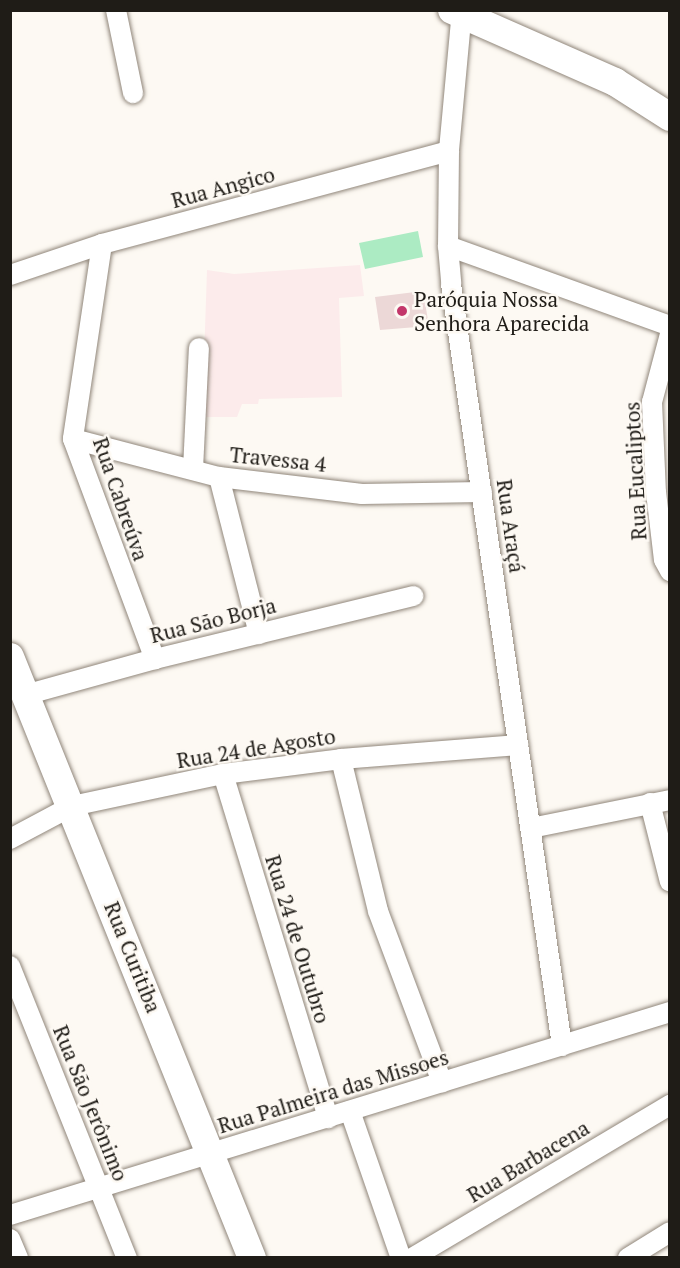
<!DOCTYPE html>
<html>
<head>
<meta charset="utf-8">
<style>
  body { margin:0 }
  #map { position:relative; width:680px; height:1268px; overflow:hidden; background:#fdf9f3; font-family:"PT Serif",serif }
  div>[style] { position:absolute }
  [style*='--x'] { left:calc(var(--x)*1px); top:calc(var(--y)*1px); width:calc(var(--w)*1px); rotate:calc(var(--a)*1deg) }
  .education>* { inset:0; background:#fcebeb }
  .green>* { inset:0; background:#acebc3 }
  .building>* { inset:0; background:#ecd8d7 }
  .roads { filter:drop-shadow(0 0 2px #90867a) drop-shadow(0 0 2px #90867a) }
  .street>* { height:20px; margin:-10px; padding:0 10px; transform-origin:10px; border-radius:10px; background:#fff }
  .secondary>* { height:28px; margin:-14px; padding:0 14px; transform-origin:14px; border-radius:14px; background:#fff }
  .dots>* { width:16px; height:16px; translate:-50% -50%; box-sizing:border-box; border:3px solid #fdf9f3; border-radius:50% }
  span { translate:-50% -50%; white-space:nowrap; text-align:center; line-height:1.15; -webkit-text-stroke:5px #fdf9f3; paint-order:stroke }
  .street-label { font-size:21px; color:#1f1c17 }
  .poi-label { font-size:21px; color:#1f1c17 }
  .left { translate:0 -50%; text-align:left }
  .frame { position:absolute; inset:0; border:12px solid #1f1c17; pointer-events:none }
</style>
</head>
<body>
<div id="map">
  <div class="education">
    <i style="clip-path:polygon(360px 265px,364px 296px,339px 298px,342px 397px,259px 399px,258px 404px,242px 404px,237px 417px,202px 417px,207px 270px,234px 274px)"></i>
  </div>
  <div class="green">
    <i style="clip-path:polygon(418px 231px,423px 257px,365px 269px,359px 243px)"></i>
  </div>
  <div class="building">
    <i style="clip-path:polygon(423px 291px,429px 326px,380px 330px,375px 297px)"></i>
  </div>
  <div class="roads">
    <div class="street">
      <i style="--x:116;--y:10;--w:85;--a:78.4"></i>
      <i style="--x:462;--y:10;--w:142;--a:95.3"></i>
      <i style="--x:449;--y:151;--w:95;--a:90.6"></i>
      <i style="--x:448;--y:246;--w:38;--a:85"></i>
      <i style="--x:451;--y:284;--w:770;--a:81.71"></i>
      <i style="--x:102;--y:244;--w:197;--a:98.5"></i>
      <i style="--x:73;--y:439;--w:235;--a:69.6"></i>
      <i style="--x:448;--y:246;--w:236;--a:19.8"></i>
      <i style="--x:10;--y:275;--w:97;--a:-18.6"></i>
      <i style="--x:102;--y:244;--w:359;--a:-15"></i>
      <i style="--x:670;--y:334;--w:70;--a:104.8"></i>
      <i style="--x:652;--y:402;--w:90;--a:87.5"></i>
      <i style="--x:656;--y:492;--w:68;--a:83.3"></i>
      <i style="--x:664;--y:560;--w:13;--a:61"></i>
      <i style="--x:73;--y:439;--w:151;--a:14.6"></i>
      <i style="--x:219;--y:477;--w:144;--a:6.8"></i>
      <i style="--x:362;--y:494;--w:120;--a:-1"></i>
      <i style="--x:193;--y:469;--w:121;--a:-87.2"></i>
      <i style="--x:219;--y:477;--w:162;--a:75.7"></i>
      <i style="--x:25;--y:695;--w:135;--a:-15.5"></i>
      <i style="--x:155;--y:659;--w:266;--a:-13.7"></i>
      <i style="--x:341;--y:759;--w:156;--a:76.3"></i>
      <i style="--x:378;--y:911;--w:183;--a:69.5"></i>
      <i style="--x:223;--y:774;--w:360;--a:73"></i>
      <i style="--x:650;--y:803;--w:81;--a:75.8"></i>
      <i style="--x:531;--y:828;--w:142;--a:-11.4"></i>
      <i style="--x:10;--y:839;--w:70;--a:-28"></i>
      <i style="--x:72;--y:806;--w:154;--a:-12"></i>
      <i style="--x:223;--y:774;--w:119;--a:-7.2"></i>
      <i style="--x:341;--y:759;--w:178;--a:-4.5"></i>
      <i style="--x:10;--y:966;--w:315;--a:68.2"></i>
      <i style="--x:350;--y:1111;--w:156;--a:70.9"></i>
      <i style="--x:10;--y:1215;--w:691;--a:-17.1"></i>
      <i style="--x:10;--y:1239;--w:21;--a:67"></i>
      <i style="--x:412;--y:1258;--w:300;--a:-30.7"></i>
      <i style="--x:628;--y:1258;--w:49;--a:-31.8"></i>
    </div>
    <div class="secondary">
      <i style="--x:452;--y:10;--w:178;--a:23.8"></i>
      <i style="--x:615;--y:82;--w:65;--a:32.5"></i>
      <i style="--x:10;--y:657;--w:648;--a:68.07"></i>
    </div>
  </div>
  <div class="dots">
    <i style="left:402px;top:311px;background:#c3376b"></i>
  </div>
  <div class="street-label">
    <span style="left:223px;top:187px;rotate:-15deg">Rua Angico</span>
    <span style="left:278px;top:459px;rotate:6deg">Travessa 4</span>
    <span style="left:635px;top:471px;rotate:-93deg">Rua Eucaliptos</span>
    <span style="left:121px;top:499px;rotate:71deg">Rua Cabreúva</span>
    <span style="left:511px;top:526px;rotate:82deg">Rua Araçá</span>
    <span style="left:213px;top:620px;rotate:-14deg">Rua São Borja</span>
    <span style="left:256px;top:748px;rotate:-9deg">Rua 24 de Agosto</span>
    <span style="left:298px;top:939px;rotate:73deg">Rua 24 de Outubro</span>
    <span style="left:133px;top:957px;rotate:68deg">Rua Curitiba</span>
    <span style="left:333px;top:1091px;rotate:-17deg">Rua Palmeira das Missoes</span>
    <span style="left:91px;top:1103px;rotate:68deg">Rua São Jerônimo</span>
    <span style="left:528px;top:1161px;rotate:-31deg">Rua Barbacena</span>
  </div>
  <div class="poi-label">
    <span class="left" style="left:414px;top:311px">Paróquia Nossa<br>Senhora Aparecida</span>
  </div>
  <div class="frame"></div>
</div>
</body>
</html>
